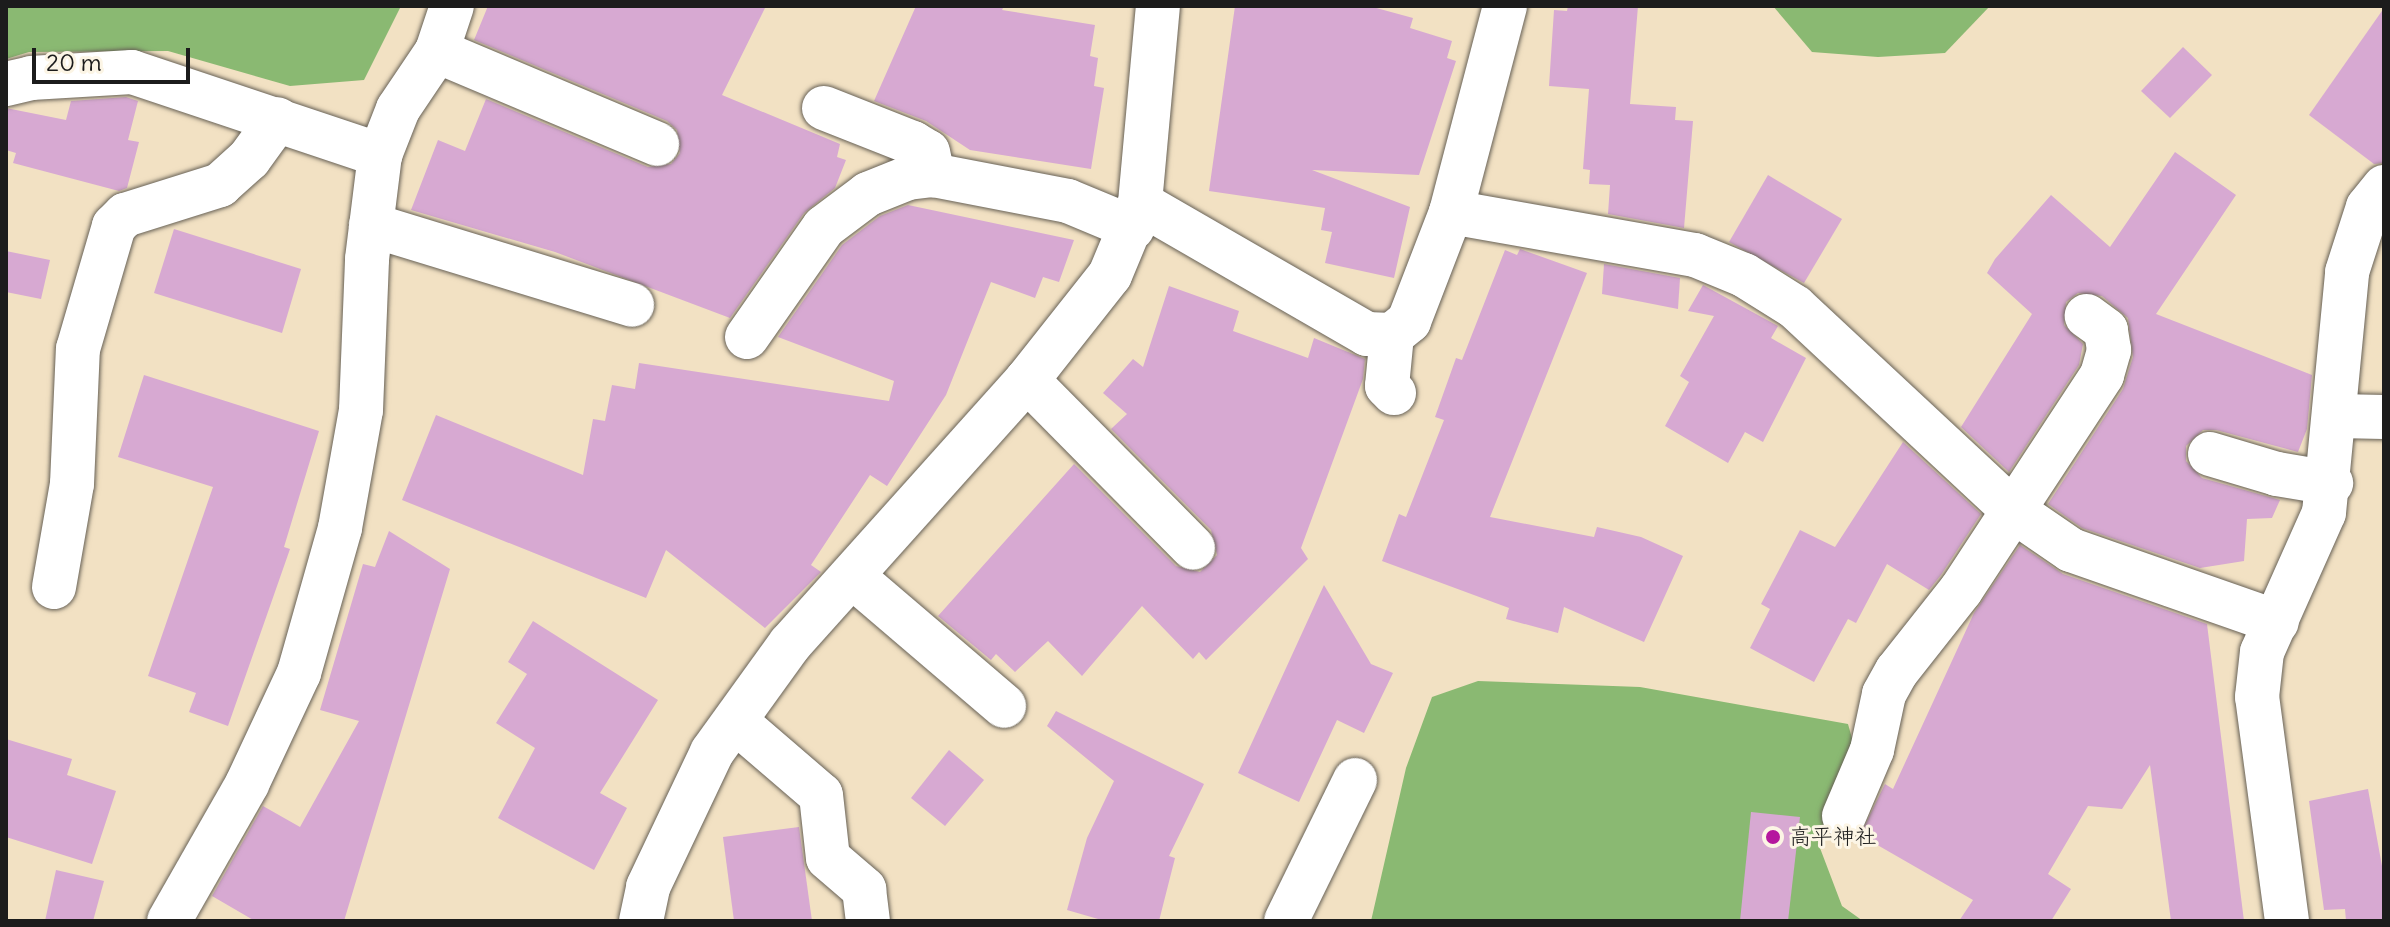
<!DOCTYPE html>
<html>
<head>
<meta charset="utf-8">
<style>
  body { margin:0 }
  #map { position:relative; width:2390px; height:927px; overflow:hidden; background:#f2e1c3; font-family:Delius,"Klee One",sans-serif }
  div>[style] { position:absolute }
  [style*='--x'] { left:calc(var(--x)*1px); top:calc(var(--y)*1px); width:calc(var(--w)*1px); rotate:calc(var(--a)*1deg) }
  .forest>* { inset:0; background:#8ab972 }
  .building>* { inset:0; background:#d7a9d2 }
  .roads { filter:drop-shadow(0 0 2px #676156) drop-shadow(0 0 2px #676156) }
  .minor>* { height:44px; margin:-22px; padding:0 22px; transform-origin:22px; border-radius:22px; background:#fff }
  .dots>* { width:22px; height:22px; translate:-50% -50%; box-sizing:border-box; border:4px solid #fcf5e5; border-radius:50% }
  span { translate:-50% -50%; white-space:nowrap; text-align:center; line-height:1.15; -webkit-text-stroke:6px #fcf5e5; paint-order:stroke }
  .poi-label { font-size:22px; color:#1c1c1c }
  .left { translate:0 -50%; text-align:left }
  .frame { position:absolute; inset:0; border:8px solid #1c1c1c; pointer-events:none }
  .scale { position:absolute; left:32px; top:48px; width:158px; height:36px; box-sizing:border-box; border:4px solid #1c1c1c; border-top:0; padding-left:10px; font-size:24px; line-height:28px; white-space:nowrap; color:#1c1c1c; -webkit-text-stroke:6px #fcf5e5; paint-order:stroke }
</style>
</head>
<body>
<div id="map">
  <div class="forest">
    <i style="clip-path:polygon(6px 6px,401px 6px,364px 80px,290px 86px,168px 51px,29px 52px,6px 59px)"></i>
    <i style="clip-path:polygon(1773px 6px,1990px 6px,1945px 53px,1878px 57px,1812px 52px)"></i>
    <i style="clip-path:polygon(1478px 681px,1640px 687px,1848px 724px,1855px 749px,1828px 799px,1820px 848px,1842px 906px,1863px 921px,1371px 921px,1406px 768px,1432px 697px)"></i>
  </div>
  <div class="building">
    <i style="clip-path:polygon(488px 6px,766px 6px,722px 95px,840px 144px,837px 157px,846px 160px,835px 188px,804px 213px,730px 318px,555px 252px,411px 210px,438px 140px,465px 151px,486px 99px,648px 167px,671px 164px,680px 153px,677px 130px,667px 121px,474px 40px)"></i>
    <i style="clip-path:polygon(916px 6px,1004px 6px,1002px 10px,1095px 25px,1090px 56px,1098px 58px,1094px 86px,1104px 88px,1091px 169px,970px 150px,926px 121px,874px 101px)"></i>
    <i style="clip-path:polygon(1235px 6px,1369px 6px,1413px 18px,1410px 28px,1452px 41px,1447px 58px,1456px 61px,1419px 175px,1312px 170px,1410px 207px,1394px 278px,1325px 263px,1332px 232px,1321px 230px,1325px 208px,1209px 191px)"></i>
    <i style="clip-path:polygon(1568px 6px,1638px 6px,1630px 104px,1676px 107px,1675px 120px,1693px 121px,1684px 228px,1608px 214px,1610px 185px,1589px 184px,1590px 170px,1583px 169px,1589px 89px,1549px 86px,1554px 10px,1567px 11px)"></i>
    <i style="clip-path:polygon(2384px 8px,2384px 163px,2374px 164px,2309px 115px)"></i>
    <i style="clip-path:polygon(2183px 47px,2212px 75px,2170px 118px,2141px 91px)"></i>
    <i style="clip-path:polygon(126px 97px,138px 101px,128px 140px,139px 142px,127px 188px,119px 191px,13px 163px,16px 153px,6px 150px,6px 108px,66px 120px,71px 101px)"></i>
    <i style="clip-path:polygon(2175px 152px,2236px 195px,2156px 314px,2312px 375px,2307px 429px,2298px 452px,2216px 430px,2203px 430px,2186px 446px,2186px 461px,2202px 478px,2280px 500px,2272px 518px,2247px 519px,2244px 561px,2200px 568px,2082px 528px,2048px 504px,2123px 389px,2133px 357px,2128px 318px,2102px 296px,2078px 293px,2066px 302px,2064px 325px,2083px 344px,2079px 365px,2009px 472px,1961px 427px,2032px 314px,1987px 273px,1995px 259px,2051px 195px,2110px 247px)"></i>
    <i style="clip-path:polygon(1768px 175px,1842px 219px,1804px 283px,1729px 242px)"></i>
    <i style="clip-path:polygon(908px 205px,1074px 240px,1059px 282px,1043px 277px,1035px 298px,991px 282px,946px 395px,887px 486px,870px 475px,811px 565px,821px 572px,765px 628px,666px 550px,646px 598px,402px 500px,436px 415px,583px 475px,593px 419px,605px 421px,612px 385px,635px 389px,639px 363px,889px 401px,894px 381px,778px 337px,842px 245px,880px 216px)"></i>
    <i style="clip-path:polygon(174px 229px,301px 269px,282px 333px,154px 293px)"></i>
    <i style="clip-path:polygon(1520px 249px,1587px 273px,1490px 517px,1594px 537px,1597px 527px,1641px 537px,1683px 556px,1644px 642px,1564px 607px,1558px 633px,1506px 619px,1509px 608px,1382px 561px,1399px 514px,1406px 517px,1444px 420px,1435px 417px,1456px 358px,1462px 360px,1505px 250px,1517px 255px)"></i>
    <i style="clip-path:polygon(6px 251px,50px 260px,41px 299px,6px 292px)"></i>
    <i style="clip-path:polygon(1604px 264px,1680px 278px,1678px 309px,1602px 294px)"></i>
    <i style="clip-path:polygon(1703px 285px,1778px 326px,1771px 338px,1806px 358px,1763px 442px,1745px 432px,1728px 463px,1665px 426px,1689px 382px,1680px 376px,1714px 316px,1688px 311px)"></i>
    <i style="clip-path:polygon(1169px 286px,1239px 311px,1233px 331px,1308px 358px,1314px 338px,1365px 359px,1363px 379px,1301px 548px,1308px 559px,1206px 660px,1199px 652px,1193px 659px,1142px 606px,1082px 676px,1048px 641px,1015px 672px,996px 654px,991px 660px,938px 616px,1074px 464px,1176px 566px,1200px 572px,1217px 555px,1211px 530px,1111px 429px,1127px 414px,1103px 393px,1133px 359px,1143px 367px)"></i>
    <i style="clip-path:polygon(144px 375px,319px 431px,284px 547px,290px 549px,228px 726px,189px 712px,196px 693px,148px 676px,213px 487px,118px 457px)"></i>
    <i style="clip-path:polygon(1903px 442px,1981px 514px,1941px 575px,1929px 590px,1887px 564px,1856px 623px,1848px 619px,1814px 682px,1750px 648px,1770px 609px,1761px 604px,1800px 530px,1835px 547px)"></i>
    <i style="clip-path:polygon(389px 531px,450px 569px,344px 921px,255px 921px,212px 896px,263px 806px,300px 827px,359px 721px,320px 710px,363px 564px,375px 567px)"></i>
    <i style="clip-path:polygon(2020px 545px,2063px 574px,2207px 624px,2244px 921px,2171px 921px,2150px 765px,2122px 809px,2088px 806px,2048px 874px,2071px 889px,2051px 921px,1959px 921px,1973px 900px,1860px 835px,1885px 784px,1893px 789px,1974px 613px)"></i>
    <i style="clip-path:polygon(1324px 585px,1371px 664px,1393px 673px,1364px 733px,1337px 720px,1299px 802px,1238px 773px)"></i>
    <i style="clip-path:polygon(533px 621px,658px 700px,600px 793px,627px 808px,594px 870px,498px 818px,535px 748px,496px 723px,527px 674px,508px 662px)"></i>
    <i style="clip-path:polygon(1056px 711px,1204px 784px,1169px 856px,1175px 858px,1159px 921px,1105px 921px,1067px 910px,1087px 838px,1114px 781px,1047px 726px)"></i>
    <i style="clip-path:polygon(6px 739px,72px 759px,67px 775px,116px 791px,92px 864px,6px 837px)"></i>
    <i style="clip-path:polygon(949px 750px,984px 780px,945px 826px,911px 798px)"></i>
    <i style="clip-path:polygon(2368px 789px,2384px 877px,2384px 921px,2346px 921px,2345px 909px,2324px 910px,2309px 801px)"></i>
    <i style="clip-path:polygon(1751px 812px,1800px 817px,1788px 921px,1740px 921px)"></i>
    <i style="clip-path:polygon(799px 827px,812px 921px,734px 921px,723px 837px)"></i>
    <i style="clip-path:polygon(56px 870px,104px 881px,93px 921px,45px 921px)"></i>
  </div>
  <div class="roads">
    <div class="minor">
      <i style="--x:437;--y:51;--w:239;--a:22.9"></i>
      <i style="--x:6;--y:84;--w:26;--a:-13"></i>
      <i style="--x:31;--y:78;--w:101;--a:-3.4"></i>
      <i style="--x:132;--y:72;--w:262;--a:18.5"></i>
      <i style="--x:824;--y:108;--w:96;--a:21.5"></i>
      <i style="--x:913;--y:143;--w:17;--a:31"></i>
      <i style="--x:928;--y:152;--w:24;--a:78"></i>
      <i style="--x:1140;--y:203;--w:262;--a:30"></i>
      <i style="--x:1367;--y:334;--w:25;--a:2"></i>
      <i style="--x:1392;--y:335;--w:22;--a:-39"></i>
      <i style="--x:1409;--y:321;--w:117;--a:-68.9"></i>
      <i style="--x:1451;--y:212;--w:248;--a:10"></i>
      <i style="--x:1695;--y:255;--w:53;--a:22.2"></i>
      <i style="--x:1744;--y:275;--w:60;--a:32.1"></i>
      <i style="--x:1795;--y:307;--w:299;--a:43"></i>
      <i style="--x:2014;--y:511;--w:69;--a:34.4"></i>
      <i style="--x:2071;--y:550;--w:218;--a:19.3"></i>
      <i style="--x:1451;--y:212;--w:213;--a:-75.3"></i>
      <i style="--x:371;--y:225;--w:273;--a:17"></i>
      <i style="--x:1392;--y:335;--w:51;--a:95.6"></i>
      <i style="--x:1387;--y:386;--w:10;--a:45"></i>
      <i style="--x:747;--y:337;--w:134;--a:-55"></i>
      <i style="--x:824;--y:227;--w:55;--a:-36.9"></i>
      <i style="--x:868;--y:194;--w:43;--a:-21.8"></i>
      <i style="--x:908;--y:178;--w:25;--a:-7"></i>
      <i style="--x:933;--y:175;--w:137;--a:10.9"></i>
      <i style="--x:1068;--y:201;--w:70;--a:22.6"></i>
      <i style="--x:1027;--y:380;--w:236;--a:45.3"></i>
      <i style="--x:2337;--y:416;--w:47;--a:1.2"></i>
      <i style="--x:2210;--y:454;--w:70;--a:16.6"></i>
      <i style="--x:2277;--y:474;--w:55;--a:9.5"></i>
      <i style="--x:852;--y:576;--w:200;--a:40.5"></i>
      <i style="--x:54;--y:587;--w:105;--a:-80.1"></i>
      <i style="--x:72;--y:484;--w:135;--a:-87.5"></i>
      <i style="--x:78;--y:349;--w:128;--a:-73.7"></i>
      <i style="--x:114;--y:226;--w:16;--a:-45"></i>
      <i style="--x:125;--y:215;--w:100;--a:-17.5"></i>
      <i style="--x:220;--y:185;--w:39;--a:-42"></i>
      <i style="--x:249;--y:159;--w:49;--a:-54.1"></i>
      <i style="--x:735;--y:721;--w:113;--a:40.7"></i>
      <i style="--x:821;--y:795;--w:63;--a:83.7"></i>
      <i style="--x:828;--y:858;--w:48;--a:40.7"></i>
      <i style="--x:864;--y:889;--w:32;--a:83"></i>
      <i style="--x:1844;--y:816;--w:72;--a:-67"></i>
      <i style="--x:1872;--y:750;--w:57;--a:-77.9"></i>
      <i style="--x:1884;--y:694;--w:26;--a:-61"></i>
      <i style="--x:1897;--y:671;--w:103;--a:-51.7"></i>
      <i style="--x:1961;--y:590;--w:257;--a:-56.7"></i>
      <i style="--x:2102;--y:375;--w:26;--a:-74"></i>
      <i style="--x:2109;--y:350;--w:20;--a:-99"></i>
      <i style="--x:2106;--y:330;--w:24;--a:-144"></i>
      <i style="--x:169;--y:921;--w:158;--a:-60.3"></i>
      <i style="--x:247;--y:784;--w:123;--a:-64.9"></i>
      <i style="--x:299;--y:673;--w:151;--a:-74.2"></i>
      <i style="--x:340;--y:528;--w:120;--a:-79.9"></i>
      <i style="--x:361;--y:410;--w:151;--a:-87.7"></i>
      <i style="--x:367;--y:259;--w:105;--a:-82.9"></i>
      <i style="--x:380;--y:155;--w:49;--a:-68.6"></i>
      <i style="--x:398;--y:109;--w:70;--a:-56.1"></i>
      <i style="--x:437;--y:51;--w:47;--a:-71.6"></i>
      <i style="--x:641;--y:921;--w:35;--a:-78"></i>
      <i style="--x:648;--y:887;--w:149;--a:-64.6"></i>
      <i style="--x:712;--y:752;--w:133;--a:-54.2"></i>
      <i style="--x:790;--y:644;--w:355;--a:-48.1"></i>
      <i style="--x:1027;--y:380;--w:134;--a:-51.7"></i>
      <i style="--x:1110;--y:275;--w:78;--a:-67.4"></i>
      <i style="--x:1140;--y:203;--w:198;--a:-84.8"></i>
      <i style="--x:1286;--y:921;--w:157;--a:-63.9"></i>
      <i style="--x:2287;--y:921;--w:226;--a:-97.6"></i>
      <i style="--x:2257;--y:697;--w:45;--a:-83.7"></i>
      <i style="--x:2262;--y:652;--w:152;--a:-66"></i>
      <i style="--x:2324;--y:513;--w:242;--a:-84.5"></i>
      <i style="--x:2347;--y:272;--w:68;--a:-72.1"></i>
      <i style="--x:2368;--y:207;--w:26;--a:-51"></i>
    </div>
  </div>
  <div class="dots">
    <i style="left:1773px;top:837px;background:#b5179e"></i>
  </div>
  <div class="poi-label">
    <span class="left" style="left:1789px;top:837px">高平神社</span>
  </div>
  <div class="frame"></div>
  <div class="scale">20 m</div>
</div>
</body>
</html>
